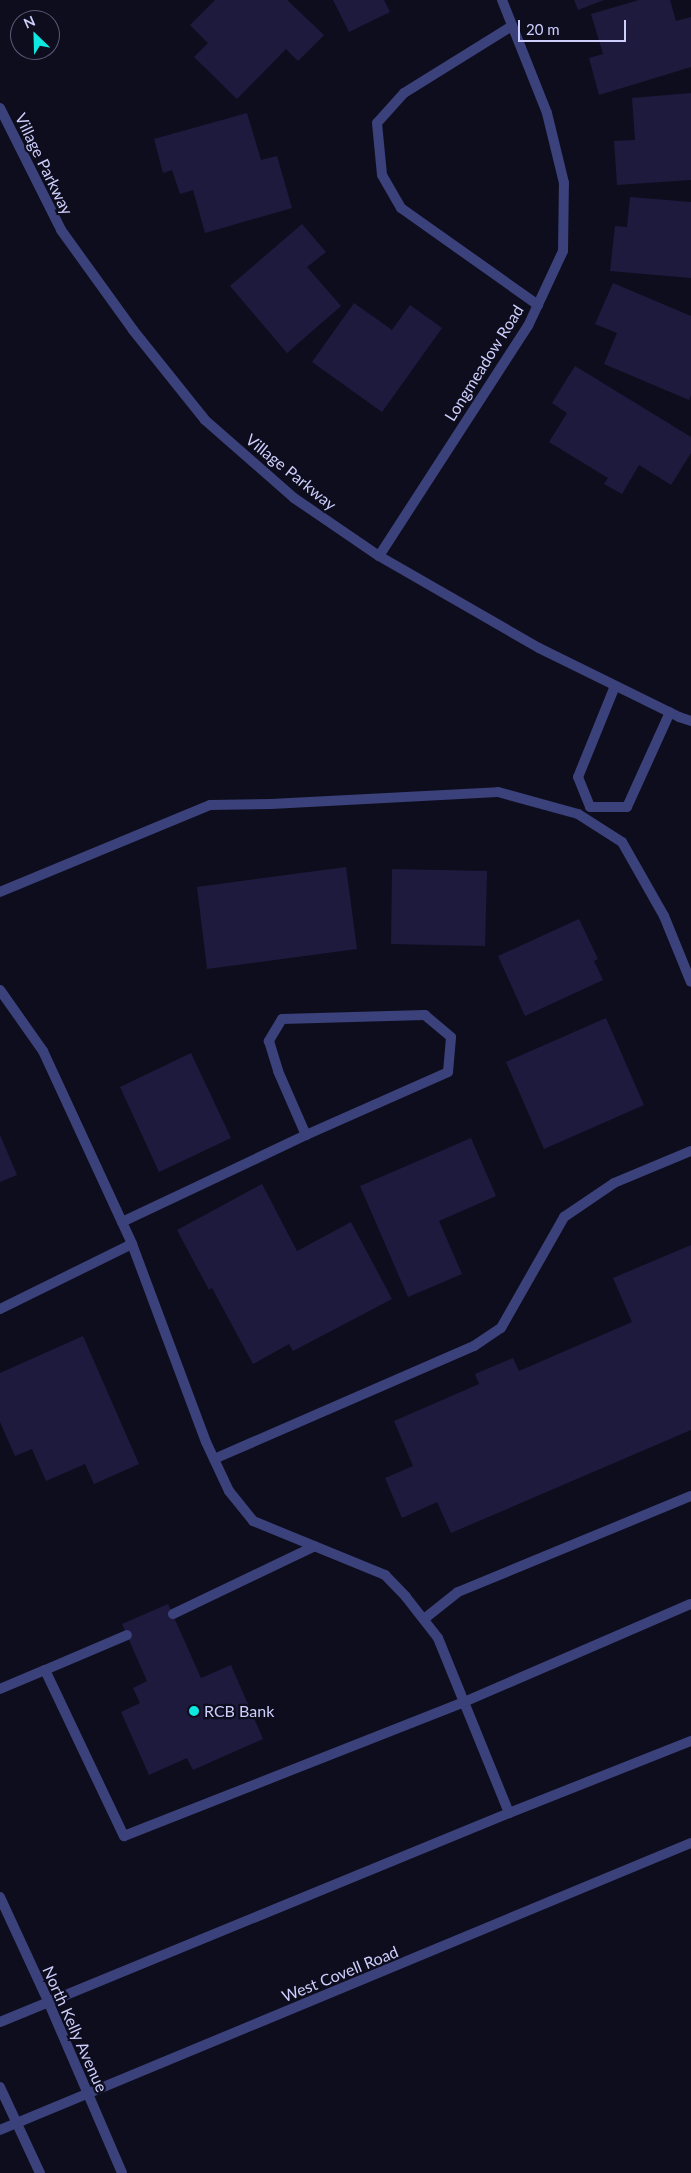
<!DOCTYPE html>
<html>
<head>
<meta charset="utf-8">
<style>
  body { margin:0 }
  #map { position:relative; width:691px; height:2173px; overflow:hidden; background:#0e0d1e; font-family:Lato,sans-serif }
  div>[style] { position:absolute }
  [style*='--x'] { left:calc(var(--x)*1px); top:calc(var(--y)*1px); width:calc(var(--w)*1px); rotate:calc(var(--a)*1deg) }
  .building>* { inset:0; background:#1d1a3e }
  .service>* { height:10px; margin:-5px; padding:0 5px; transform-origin:5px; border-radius:5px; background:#3b417a }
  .minor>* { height:10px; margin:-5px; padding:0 5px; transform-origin:5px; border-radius:5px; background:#3b417a }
  .tertiary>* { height:10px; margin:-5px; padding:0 5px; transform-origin:5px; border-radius:5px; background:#3b417a }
  .dots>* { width:14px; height:14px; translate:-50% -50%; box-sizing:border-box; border:2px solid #0e0d1e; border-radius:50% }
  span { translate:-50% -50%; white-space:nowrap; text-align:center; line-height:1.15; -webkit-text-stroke:4.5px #0e0d1e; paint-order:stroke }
  .street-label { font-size:16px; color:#cdcefc }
  .poi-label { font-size:16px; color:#cdcefc }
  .left { translate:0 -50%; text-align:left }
  .north { position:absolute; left:10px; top:10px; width:50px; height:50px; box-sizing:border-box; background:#0e0d1e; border:1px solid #5a5a77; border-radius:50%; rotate:336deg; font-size:14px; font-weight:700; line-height:20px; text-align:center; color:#cdcefc }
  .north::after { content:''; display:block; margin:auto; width:18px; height:22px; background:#0de8e0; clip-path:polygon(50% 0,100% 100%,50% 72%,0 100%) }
  .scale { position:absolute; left:518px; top:20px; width:108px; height:22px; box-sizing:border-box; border:2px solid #cdcefc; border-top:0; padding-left:6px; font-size:15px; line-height:18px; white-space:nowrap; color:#cdcefc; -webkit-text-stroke:4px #0e0d1e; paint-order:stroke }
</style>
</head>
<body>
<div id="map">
  <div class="building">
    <i style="clip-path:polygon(215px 0,287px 0,324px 35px,298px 61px,286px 49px,237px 99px,194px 57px,208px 43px,190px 25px)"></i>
    <i style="clip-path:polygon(333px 0,384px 0,390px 12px,349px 32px)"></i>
    <i style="clip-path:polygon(574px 0,604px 0,578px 10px)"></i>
    <i style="clip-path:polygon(639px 0,670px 0,676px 21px,691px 17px,691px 67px,599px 95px,589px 58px,603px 54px,591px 14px)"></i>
    <i style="clip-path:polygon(691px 93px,691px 180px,617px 185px,614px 141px,635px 140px,632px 98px)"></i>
    <i style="clip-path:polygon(247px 113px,261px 160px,277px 156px,292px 208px,205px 233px,193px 190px,180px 194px,172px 170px,163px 173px,154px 139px)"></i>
    <i style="clip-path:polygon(630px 197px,691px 202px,691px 278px,610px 271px,615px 226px,627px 227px)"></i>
    <i style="clip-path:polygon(302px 224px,326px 252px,307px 267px,341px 306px,287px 353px,230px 286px)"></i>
    <i style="clip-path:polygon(613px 283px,691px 316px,691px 395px,689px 400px,604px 364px,617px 333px,595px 324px)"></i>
    <i style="clip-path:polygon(354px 303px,392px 330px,410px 305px,442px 328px,382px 412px,312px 362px)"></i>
    <i style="clip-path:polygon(575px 366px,691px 437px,691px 453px,671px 485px,639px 465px,622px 494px,604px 484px,608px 478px,549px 442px,567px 413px,552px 403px)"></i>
    <i style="clip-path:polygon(346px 867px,357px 949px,207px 969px,197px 887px)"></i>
    <i style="clip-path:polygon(392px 869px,487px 871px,485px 946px,391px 944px)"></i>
    <i style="clip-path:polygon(579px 919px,598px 959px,594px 961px,603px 980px,525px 1016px,498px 956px)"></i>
    <i style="clip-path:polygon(606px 1018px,644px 1105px,544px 1149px,506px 1062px)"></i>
    <i style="clip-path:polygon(191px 1053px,231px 1138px,159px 1172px,120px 1087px)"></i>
    <i style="clip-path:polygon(0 1135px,17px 1175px,0 1182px)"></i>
    <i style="clip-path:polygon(471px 1138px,496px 1196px,439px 1221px,462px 1274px,408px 1297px,360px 1186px)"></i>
    <i style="clip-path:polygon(262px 1184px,297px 1251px,351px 1222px,392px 1299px,293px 1351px,289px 1344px,253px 1364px,212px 1288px,209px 1290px,177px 1230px)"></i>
    <i style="clip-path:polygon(691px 1245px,691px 1430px,451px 1533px,437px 1502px,402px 1518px,385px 1478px,413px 1466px,394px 1421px,479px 1384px,475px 1374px,513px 1358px,519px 1371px,632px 1322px,613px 1278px)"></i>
    <i style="clip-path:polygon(83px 1336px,139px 1464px,94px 1484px,85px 1464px,46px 1481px,32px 1449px,15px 1456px,0 1422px,0 1373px)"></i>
    <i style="clip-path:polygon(168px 1604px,201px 1678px,231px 1665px,263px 1739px,193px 1770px,187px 1758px,149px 1775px,121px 1712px,140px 1703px,133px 1688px,147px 1681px,122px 1624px)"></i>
  </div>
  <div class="service">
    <i style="--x:615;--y:686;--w:98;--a:112.1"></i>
    <i style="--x:578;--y:777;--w:32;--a:68"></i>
    <i style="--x:590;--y:807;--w:37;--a:0"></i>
    <i style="--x:627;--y:807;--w:104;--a:-65.6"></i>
    <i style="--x:0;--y:892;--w:227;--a:-22.5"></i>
    <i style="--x:210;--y:805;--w:61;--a:-0.9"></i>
    <i style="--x:271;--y:804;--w:227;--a:-3"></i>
    <i style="--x:498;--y:792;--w:83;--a:15.4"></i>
    <i style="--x:578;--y:814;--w:52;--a:32.5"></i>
    <i style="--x:622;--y:842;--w:85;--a:60.4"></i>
    <i style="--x:664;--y:916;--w:71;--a:67.8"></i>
    <i style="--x:0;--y:990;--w:75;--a:54.8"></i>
    <i style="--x:43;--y:1051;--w:213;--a:65.2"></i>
    <i style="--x:132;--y:1244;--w:211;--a:69.5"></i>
    <i style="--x:206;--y:1442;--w:54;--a:64.9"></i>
    <i style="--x:229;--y:1491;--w:38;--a:51"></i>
    <i style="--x:253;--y:1521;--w:143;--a:22.2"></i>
    <i style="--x:385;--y:1575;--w:30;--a:46"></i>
    <i style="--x:406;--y:1597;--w:52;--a:52"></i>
    <i style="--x:438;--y:1638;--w:189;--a:67.9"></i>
    <i style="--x:122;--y:1222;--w:204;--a:-25.3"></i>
    <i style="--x:306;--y:1135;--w:155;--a:-23.9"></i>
    <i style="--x:448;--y:1072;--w:35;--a:-85"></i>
    <i style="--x:451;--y:1037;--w:34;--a:-140"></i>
    <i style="--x:425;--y:1015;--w:143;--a:178.4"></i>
    <i style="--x:282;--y:1019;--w:26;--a:121"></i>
    <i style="--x:269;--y:1041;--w:31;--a:73"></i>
    <i style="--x:278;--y:1071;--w:70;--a:66.4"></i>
    <i style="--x:0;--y:1309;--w:147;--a:-26.2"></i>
    <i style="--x:214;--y:1459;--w:283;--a:-23.5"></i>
    <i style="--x:474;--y:1346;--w:32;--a:-34"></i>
    <i style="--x:501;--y:1328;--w:128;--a:-60.4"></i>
    <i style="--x:564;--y:1217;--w:60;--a:-34.2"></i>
    <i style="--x:614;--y:1183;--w:83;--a:-22.6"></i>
    <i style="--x:173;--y:1614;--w:157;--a:-25.6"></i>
    <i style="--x:424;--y:1619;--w:43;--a:-38.5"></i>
    <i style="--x:458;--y:1592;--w:252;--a:-22.4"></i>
    <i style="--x:45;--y:1670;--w:89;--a:-23.1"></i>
    <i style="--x:0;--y:1689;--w:49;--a:-22.9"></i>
    <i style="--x:45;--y:1670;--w:184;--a:64.6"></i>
    <i style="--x:124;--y:1836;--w:365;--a:-21.5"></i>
    <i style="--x:464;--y:1702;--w:247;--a:-23.4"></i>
  </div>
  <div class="minor">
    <i style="--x:512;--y:26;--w:127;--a:148.2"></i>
    <i style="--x:404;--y:93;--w:40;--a:132"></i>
    <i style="--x:377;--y:123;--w:52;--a:84.5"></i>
    <i style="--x:382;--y:175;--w:38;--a:60"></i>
    <i style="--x:401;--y:208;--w:168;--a:35.3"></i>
    <i style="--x:0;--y:108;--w:136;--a:63.4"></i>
    <i style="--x:61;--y:230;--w:123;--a:54.2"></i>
    <i style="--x:133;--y:330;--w:115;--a:51.3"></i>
    <i style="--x:205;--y:420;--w:118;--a:41.2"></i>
    <i style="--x:294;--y:498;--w:103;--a:34.3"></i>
    <i style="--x:379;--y:556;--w:185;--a:29.9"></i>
    <i style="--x:539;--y:648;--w:156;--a:26.2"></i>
    <i style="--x:679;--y:717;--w:13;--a:18"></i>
    <i style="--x:379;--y:556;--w:274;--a:-57.1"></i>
    <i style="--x:528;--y:326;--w:83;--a:-65"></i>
    <i style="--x:563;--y:251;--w:68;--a:-89.2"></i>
    <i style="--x:564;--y:183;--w:72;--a:-103.7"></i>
    <i style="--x:547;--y:113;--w:122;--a:-111.7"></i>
  </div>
  <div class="tertiary">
    <i style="--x:0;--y:1897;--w:115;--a:65.2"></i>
    <i style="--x:48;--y:2001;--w:187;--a:66.7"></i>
    <i style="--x:0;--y:2022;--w:550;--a:-22.32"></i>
    <i style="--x:509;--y:1813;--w:196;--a:-21.6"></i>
    <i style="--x:0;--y:2087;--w:95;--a:65.1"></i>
    <i style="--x:0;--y:2130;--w:748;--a:-22.56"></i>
  </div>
  <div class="dots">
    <i style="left:194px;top:1711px;background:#0de8e0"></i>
  </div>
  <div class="street-label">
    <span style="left:44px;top:164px;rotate:64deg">Village Parkway</span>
    <span style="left:484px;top:363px;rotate:-58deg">Longmeadow Road</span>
    <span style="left:291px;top:472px;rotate:39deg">Village Parkway</span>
    <span style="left:340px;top:1974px;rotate:-22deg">West Covell Road</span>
    <span style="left:75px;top:2029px;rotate:66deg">North Kelly Avenue</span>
  </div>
  <div class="poi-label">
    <span class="left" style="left:204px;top:1711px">RCB Bank</span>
  </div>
  <div class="north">N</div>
  <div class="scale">20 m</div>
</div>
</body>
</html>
